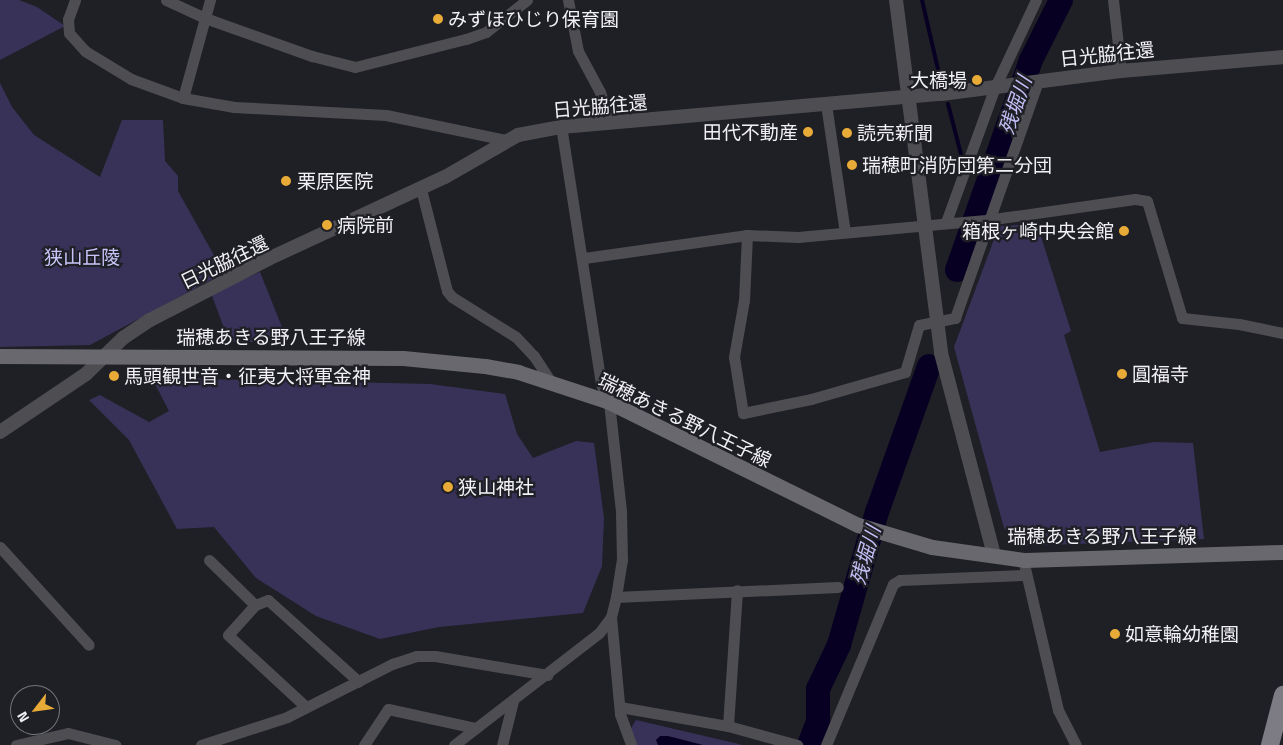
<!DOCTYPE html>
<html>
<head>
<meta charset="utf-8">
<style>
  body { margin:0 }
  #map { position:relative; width:1283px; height:745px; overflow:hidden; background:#1f1f26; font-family:"Titillium Web","Noto Sans JP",sans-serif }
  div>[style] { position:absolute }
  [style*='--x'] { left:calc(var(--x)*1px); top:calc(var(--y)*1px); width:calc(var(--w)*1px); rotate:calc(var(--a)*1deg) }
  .green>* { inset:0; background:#383259 }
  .water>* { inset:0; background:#080022 }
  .stream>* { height:4px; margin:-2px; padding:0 2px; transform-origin:2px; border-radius:2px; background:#080022 }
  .river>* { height:24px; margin:-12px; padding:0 12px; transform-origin:12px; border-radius:12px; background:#080022 }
  .minor>* { height:11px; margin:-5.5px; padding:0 5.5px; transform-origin:5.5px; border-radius:5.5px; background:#4e4e52 }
  .tertiary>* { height:14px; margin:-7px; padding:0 7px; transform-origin:7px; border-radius:7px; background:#4e4e52 }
  .secondary>* { height:15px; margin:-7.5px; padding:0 7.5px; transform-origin:7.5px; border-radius:7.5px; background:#69686e }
  .primary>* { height:18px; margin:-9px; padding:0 9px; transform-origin:9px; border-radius:9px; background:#7d7c84 }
  .dots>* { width:14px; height:14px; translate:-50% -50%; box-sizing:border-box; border:2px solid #1f1f26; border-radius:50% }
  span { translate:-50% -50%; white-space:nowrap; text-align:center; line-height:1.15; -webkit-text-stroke:4.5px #1f1f26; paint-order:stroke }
  .poi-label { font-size:19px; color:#f1f0f5 }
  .left { translate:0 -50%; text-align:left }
  .right { translate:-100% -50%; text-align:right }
  .street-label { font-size:19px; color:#f1f0f5 }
  .park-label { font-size:19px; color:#c8c4fa }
  .water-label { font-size:20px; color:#c4bff6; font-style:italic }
  .north { position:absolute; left:10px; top:685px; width:50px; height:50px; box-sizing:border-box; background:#1f1f26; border:1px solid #737379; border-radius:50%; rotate:240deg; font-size:14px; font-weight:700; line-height:20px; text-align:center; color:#f1f0f5 }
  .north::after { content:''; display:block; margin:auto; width:18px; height:22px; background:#e9ab38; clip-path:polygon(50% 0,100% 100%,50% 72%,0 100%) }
</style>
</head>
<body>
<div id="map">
  <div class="green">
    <i style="clip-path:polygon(0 0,19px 0,37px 7px,65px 26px,0 60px)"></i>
    <i style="clip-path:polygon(0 83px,12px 107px,34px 135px,100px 177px,122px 120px,163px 120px,165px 161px,178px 176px,178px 191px,224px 273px,90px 345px,0 347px)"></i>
    <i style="clip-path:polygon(1037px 224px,1071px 331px,1064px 335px,1100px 452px,1154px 442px,1193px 443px,1204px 539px,1025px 546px,1004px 528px,954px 347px,999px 226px)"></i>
    <i style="clip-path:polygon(260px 272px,288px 342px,229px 342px,211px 293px)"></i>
    <i style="clip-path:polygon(161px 370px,203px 379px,430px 384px,505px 394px,517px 434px,533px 458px,576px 441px,594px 443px,604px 518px,602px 566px,583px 613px,439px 627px,380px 639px,316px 616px,256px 578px,214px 527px,177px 529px,129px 440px,89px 400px,100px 395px,149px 422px,169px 411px,155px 384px)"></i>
    <i style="clip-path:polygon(636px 720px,743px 745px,637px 745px,630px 730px)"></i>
  </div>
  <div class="water">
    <i style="clip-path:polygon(660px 736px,668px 736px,703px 745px,658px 745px,656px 740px)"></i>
  </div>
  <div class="stream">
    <i style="--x:922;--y:0;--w:84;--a:77"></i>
    <i style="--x:948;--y:104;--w:60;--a:75.5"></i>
  </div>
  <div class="river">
    <i style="--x:957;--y:270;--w:223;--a:-70.6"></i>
    <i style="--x:1031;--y:60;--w:67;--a:-63.4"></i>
    <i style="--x:809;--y:745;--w:26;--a:-69"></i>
    <i style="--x:818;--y:721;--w:32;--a:-90"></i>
    <i style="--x:818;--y:689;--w:49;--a:-64.5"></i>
    <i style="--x:839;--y:645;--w:138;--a:-74.1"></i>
    <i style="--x:877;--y:512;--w:155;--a:-70.4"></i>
  </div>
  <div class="minor">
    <i style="--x:75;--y:0;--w:20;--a:110"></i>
    <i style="--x:68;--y:19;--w:14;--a:86"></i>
    <i style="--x:69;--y:33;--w:24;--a:48"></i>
    <i style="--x:85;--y:51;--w:54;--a:31.3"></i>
    <i style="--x:131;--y:79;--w:55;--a:20.1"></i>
    <i style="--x:183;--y:98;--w:52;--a:10"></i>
    <i style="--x:234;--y:107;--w:152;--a:3"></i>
    <i style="--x:386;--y:115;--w:123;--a:11.8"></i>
    <i style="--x:166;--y:0;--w:43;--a:24.8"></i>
    <i style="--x:205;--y:18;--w:114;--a:19.6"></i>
    <i style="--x:312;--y:56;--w:44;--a:14.3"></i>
    <i style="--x:355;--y:67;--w:114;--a:-14.2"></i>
    <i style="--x:466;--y:39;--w:21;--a:-19"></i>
    <i style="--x:486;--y:32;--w:52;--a:-38"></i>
    <i style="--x:568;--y:0;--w:52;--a:78.9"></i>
    <i style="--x:578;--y:51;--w:47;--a:61.8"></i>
    <i style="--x:600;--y:92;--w:33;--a:72"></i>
    <i style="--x:1113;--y:0;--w:71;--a:83.6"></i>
    <i style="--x:183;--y:98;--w:102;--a:-74.6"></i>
    <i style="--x:826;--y:104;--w:129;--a:81.6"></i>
    <i style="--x:421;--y:189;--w:105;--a:75.7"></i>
    <i style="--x:447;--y:291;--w:8;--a:50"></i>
    <i style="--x:452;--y:297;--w:75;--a:32"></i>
    <i style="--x:516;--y:337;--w:26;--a:47"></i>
    <i style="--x:534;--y:356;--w:31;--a:57"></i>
    <i style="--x:946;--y:222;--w:144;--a:-70.1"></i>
    <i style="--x:995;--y:87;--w:96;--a:-64.8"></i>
    <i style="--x:747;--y:235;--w:65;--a:92.6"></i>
    <i style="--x:744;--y:300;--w:58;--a:100"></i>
    <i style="--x:734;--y:357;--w:57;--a:80.9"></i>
    <i style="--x:743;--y:413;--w:69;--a:-11.6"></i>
    <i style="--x:811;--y:399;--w:98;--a:-16"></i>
    <i style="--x:905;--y:372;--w:49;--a:-73.4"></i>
    <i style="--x:919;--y:325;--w:37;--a:-11"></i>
    <i style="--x:955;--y:318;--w:251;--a:-70.7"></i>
    <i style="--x:584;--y:258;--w:165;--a:-8"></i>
    <i style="--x:747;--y:235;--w:51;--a:2.2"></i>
    <i style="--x:798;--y:237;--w:197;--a:-5.2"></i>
    <i style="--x:994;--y:219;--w:142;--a:-8.1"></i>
    <i style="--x:1135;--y:199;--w:12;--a:9"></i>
    <i style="--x:1147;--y:201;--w:122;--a:73.3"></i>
    <i style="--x:1182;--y:318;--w:57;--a:6"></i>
    <i style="--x:1239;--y:324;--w:45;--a:11.6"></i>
    <i style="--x:0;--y:547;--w:132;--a:47.8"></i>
    <i style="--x:209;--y:560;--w:64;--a:44.4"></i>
    <i style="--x:255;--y:605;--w:14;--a:-21"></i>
    <i style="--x:268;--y:600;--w:122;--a:42"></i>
    <i style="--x:1025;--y:568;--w:146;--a:76.9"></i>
    <i style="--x:1058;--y:710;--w:39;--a:63"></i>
    <i style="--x:616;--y:597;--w:222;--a:-2.6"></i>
    <i style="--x:255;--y:605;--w:40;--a:132"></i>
    <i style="--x:228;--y:635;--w:106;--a:42.7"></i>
    <i style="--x:611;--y:617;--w:97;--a:84.7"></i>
    <i style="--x:620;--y:714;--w:33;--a:70"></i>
    <i style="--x:620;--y:707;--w:110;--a:10"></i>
    <i style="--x:728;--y:726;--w:72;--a:15.4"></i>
    <i style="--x:728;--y:726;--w:136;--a:-86.2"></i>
    <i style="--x:16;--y:745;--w:53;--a:-13"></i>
    <i style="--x:68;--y:733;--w:49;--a:14.3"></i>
    <i style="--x:201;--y:745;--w:90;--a:-18"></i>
    <i style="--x:287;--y:717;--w:118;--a:-26.8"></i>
    <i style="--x:392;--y:664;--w:25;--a:-18"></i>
    <i style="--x:416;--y:656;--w:19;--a:0"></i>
    <i style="--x:435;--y:656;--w:114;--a:9.6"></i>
    <i style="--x:364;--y:745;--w:43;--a:-56.3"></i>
    <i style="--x:388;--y:709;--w:90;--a:12.2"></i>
    <i style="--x:454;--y:745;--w:183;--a:-37.7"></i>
    <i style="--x:599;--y:633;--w:20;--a:-53"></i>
    <i style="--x:611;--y:617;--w:21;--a:-76"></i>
    <i style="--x:616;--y:597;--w:37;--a:-81"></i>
    <i style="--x:622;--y:560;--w:49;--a:-91.2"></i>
    <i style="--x:621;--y:511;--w:110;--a:-96.3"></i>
    <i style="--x:609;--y:402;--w:20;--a:-114"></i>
    <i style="--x:601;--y:384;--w:260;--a:-98.8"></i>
    <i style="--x:502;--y:745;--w:45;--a:-76"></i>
    <i style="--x:826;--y:745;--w:174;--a:-67.4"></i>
    <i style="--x:893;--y:584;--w:8;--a:-30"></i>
    <i style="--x:900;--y:580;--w:125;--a:-2.3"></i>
  </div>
  <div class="tertiary">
    <i style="--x:896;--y:0;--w:356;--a:82.7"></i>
    <i style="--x:941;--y:353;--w:209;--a:75.3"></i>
    <i style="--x:0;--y:432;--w:104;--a:-34"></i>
    <i style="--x:86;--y:374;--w:52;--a:-44.2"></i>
    <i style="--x:123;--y:338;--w:32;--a:-34"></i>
    <i style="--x:150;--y:320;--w:133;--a:-27.3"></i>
    <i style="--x:268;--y:259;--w:195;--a:-24.9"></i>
    <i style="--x:445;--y:177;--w:84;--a:-29.9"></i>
    <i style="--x:518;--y:135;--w:44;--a:-10.5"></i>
    <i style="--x:561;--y:127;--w:381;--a:-5"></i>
    <i style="--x:941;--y:94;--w:181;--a:-7.3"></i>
    <i style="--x:1121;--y:71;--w:163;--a:-4.9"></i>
  </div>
  <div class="secondary">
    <i style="--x:0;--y:356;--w:403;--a:0.3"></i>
    <i style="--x:403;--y:358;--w:82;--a:5.6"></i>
    <i style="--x:485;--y:366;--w:34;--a:10"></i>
    <i style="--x:518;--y:372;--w:96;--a:18.2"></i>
    <i style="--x:609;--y:402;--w:278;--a:26.3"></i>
    <i style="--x:858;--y:525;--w:77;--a:16.6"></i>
    <i style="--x:932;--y:547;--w:94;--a:8"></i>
    <i style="--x:1025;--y:560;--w:258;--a:-1.8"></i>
  </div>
  <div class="primary">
    <i style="--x:1270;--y:745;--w:52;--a:-75.4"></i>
  </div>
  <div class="dots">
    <i style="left:438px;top:19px;background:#e9ab38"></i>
    <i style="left:977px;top:80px;background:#e9ab38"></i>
    <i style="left:808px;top:132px;background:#e9ab38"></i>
    <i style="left:847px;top:133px;background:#e9ab38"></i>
    <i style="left:852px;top:165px;background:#e9ab38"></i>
    <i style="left:286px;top:181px;background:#e9ab38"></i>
    <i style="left:327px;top:225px;background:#e9ab38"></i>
    <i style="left:1124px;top:231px;background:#e9ab38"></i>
    <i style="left:1122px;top:374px;background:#e9ab38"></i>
    <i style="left:114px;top:376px;background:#e9ab38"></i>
    <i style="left:448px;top:487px;background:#e9ab38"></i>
    <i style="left:1115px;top:634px;background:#e9ab38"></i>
  </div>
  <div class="poi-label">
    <span class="left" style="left:448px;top:19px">みずほひじり保育園</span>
    <span class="right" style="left:967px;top:80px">大橋場</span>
    <span class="right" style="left:798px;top:132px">田代不動産</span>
    <span class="left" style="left:857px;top:133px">読売新聞</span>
    <span class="left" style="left:862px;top:165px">瑞穂町消防団第二分団</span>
    <span class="left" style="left:297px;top:181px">栗原医院</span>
    <span class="left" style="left:337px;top:225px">病院前</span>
    <span class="right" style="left:1114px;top:231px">箱根ヶ崎中央会館</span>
    <span class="left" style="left:1132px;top:374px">圓福寺</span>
    <span class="left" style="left:124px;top:376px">馬頭観世音・征夷大将軍金神</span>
    <span class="left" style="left:458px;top:487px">狭山神社</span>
    <span class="left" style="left:1125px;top:634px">如意輪幼稚園</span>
  </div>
  <div class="street-label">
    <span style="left:1107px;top:54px;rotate:-6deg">日光脇往還</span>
    <span style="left:600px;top:106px;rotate:-5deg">日光脇往還</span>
    <span style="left:224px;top:262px;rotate:-26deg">日光脇往還</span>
    <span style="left:271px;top:337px">瑞穂あきる野八王子線</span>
    <span style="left:685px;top:420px;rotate:26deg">瑞穂あきる野八王子線</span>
    <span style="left:1102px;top:536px">瑞穂あきる野八王子線</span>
  </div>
  <div class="park-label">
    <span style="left:82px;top:257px">狭山丘陵</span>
  </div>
  <div class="water-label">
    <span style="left:1015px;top:105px;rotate:-71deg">残堀川</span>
    <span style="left:865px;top:555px;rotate:-74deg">残堀川</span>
  </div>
  <div class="north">N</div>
</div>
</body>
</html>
